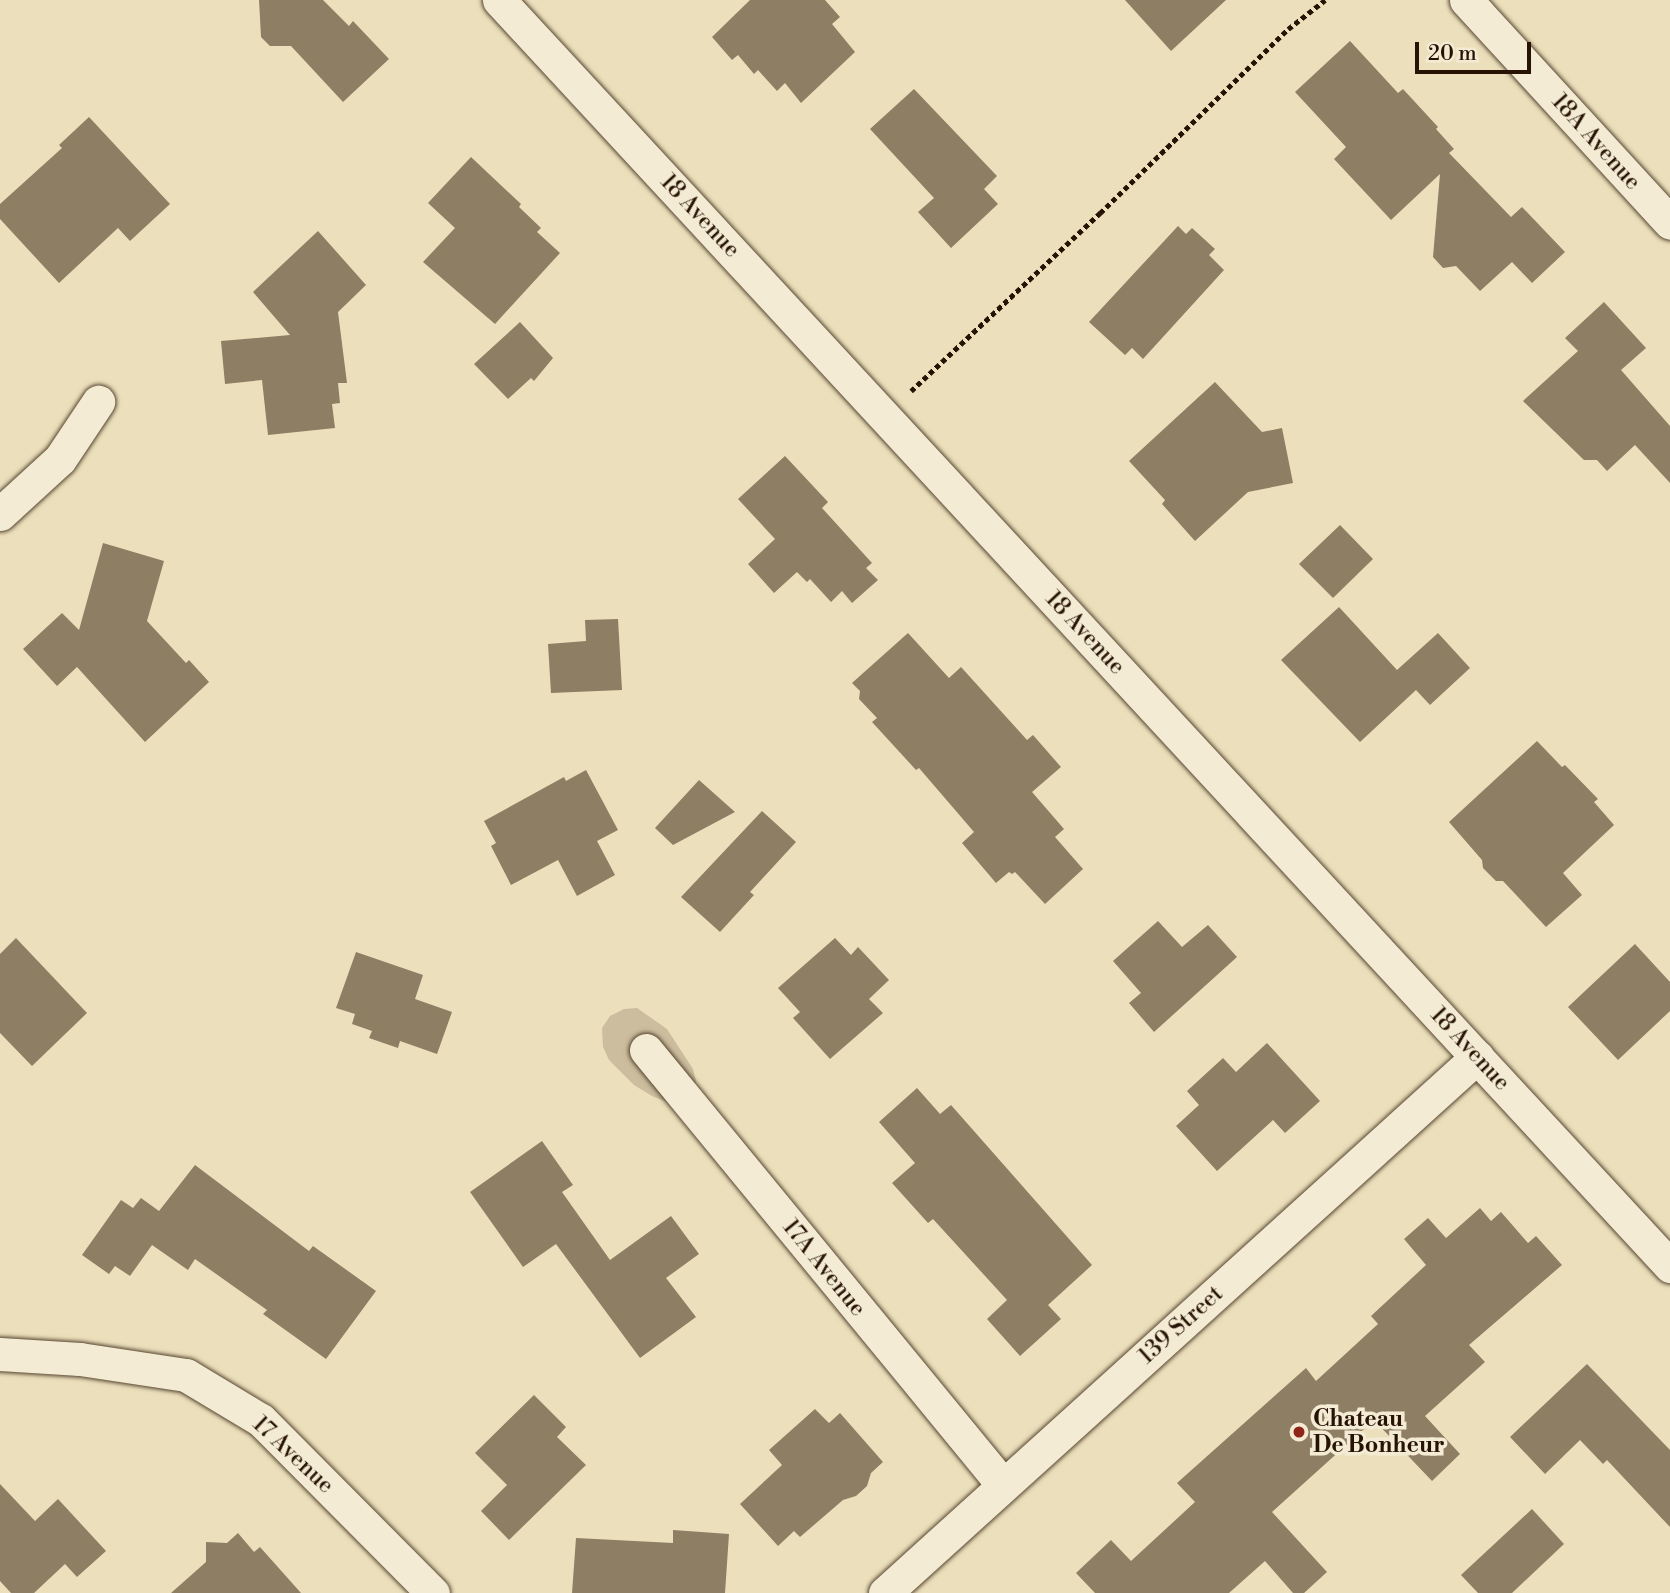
<!DOCTYPE html>
<html>
<head>
<meta charset="utf-8">
<style>
  body { margin:0 }
  #map { position:relative; width:1670px; height:1593px; overflow:hidden; background:#ece0bc; font-family:"Libre Bodoni",serif }
  div>[style] { position:absolute }
  [style*='--x'] { left:calc(var(--x)*1px); top:calc(var(--y)*1px); width:calc(var(--w)*1px); rotate:calc(var(--a)*1deg) }
  .green>* { inset:0; background:#cbbd9d }
  .building>* { inset:0; background:#8d7e64 }
  .path>* { height:4.5px; margin-top:-2.25px; transform-origin:0; background:repeating-linear-gradient(90deg,#271304 0 5px,transparent 0 8.5px) }
  .roads { filter:drop-shadow(0 0 2px #584632) drop-shadow(0 0 2px #584632) }
  .street>* { height:33px; margin:-16.5px; padding:0 16.5px; transform-origin:16.5px; border-radius:16.5px; background:#f3ebd3 }
  .dots>* { width:19px; height:19px; translate:-50% -50%; box-sizing:border-box; border:4px solid #f3ebd3; border-radius:50% }
  span { translate:-50% -50%; white-space:nowrap; text-align:center; line-height:1.15; -webkit-text-stroke:7px #f3ebd3; paint-order:stroke }
  .street-label { font-size:23px; color:#271304 }
  .poi-label { font-size:23px; color:#271304; font-weight:700 }
  .left { translate:0 -50%; text-align:left }
  .scale { position:absolute; left:1415px; top:42px; width:116px; height:32px; box-sizing:border-box; border:4px solid #271304; border-top:0; padding-left:9px; font-size:21px; line-height:24px; white-space:nowrap; color:#271304; -webkit-text-stroke:5px #f3ebd3; paint-order:stroke }
</style>
</head>
<body>
<div id="map">
  <div class="green">
    <i style="clip-path:polygon(637px 1008px,667px 1029px,693px 1069px,696px 1081px,692px 1091px,684px 1099px,667px 1102px,652px 1096px,634px 1085px,609px 1060px,603px 1047px,602px 1028px,610px 1016px,624px 1009px)"></i>
  </div>
  <div class="building">
    <i style="clip-path:polygon(259px 0,323px 0,349px 26px,353px 21px,389px 59px,343px 102px,291px 46px,270px 46px,261px 37px)"></i>
    <i style="clip-path:polygon(750px 0,825px 0,840px 17px,832px 24px,855px 52px,801px 103px,785px 83px,777px 91px,758px 70px,754px 74px,738px 55px,732px 60px,712px 37px)"></i>
    <i style="clip-path:polygon(1125px 0,1226px 0,1171px 51px)"></i>
    <i style="clip-path:polygon(1350px 41px,1398px 93px,1403px 89px,1438px 127px,1436px 129px,1454px 149px,1449px 153px,1511px 217px,1522px 207px,1565px 252px,1532px 283px,1512px 262px,1480px 291px,1456px 266px,1443px 268px,1433px 257px,1440px 174px,1391px 220px,1334px 159px,1346px 147px,1295px 92px)"></i>
    <i style="clip-path:polygon(914px 89px,997px 176px,984px 189px,998px 204px,951px 248px,918px 212px,934px 198px,870px 129px)"></i>
    <i style="clip-path:polygon(89px 117px,170px 204px,130px 241px,118px 228px,59px 283px,0 219px,0 204px,62px 148px,59px 145px)"></i>
    <i style="clip-path:polygon(471px 157px,521px 204px,519px 207px,541px 228px,537px 232px,560px 253px,495px 324px,423px 262px,455px 228px,428px 203px)"></i>
    <i style="clip-path:polygon(1178px 226px,1186px 234px,1192px 228px,1215px 249px,1209px 255px,1224px 270px,1143px 359px,1132px 348px,1125px 355px,1089px 322px)"></i>
    <i style="clip-path:polygon(318px 231px,366px 285px,338px 312px,347px 383px,338px 383px,340px 403px,332px 404px,335px 428px,268px 435px,262px 380px,225px 384px,221px 341px,290px 335px,253px 292px)"></i>
    <i style="clip-path:polygon(1604px 302px,1646px 348px,1621px 370px,1670px 426px,1670px 483px,1635px 445px,1607px 471px,1597px 460px,1584px 460px,1523px 401px,1578px 351px,1565px 338px)"></i>
    <i style="clip-path:polygon(520px 322px,553px 358px,534px 381px,531px 378px,508px 399px,474px 364px)"></i>
    <i style="clip-path:polygon(1215px 382px,1262px 432px,1282px 428px,1293px 483px,1248px 492px,1195px 541px,1162px 504px,1165px 500px,1129px 461px)"></i>
    <i style="clip-path:polygon(785px 456px,828px 502px,822px 508px,872px 563px,866px 568px,878px 580px,852px 603px,842px 591px,831px 602px,810px 579px,807px 582px,797px 572px,774px 593px,748px 564px,775px 539px,738px 499px)"></i>
    <i style="clip-path:polygon(1340px 525px,1373px 559px,1333px 598px,1299px 564px)"></i>
    <i style="clip-path:polygon(103px 543px,164px 561px,147px 621px,186px 663px,189px 660px,209px 682px,145px 742px,77px 667px,57px 686px,23px 649px,62px 613px,79px 630px)"></i>
    <i style="clip-path:polygon(1339px 607px,1397px 670px,1438px 633px,1470px 668px,1430px 705px,1416px 690px,1360px 742px,1281px 660px)"></i>
    <i style="clip-path:polygon(618px 619px,622px 690px,551px 693px,548px 644px,586px 641px,585px 620px)"></i>
    <i style="clip-path:polygon(908px 633px,949px 678px,961px 667px,1027px 740px,1033px 735px,1061px 767px,1032px 792px,1064px 829px,1055px 837px,1083px 869px,1045px 904px,1015px 872px,1012px 874px,1009px 872px,996px 883px,962px 843px,974px 832px,919px 768px,916px 770px,872px 722px,877px 718px,859px 699px,860px 691px,852px 683px)"></i>
    <i style="clip-path:polygon(1537px 741px,1562px 767px,1565px 765px,1598px 799px,1594px 802px,1614px 825px,1563px 873px,1582px 895px,1546px 927px,1503px 881px,1496px 881px,1483px 868px,1482px 860px,1449px 822px)"></i>
    <i style="clip-path:polygon(586px 770px,618px 830px,597px 841px,615px 875px,577px 896px,558px 860px,511px 885px,491px 846px,496px 843px,484px 821px,564px 777px,566px 781px)"></i>
    <i style="clip-path:polygon(699px 780px,735px 812px,673px 845px,655px 828px)"></i>
    <i style="clip-path:polygon(762px 811px,796px 842px,750px 892px,754px 895px,720px 932px,681px 897px)"></i>
    <i style="clip-path:polygon(1158px 921px,1182px 947px,1208px 925px,1237px 957px,1154px 1032px,1129px 1003px,1141px 993px,1113px 961px)"></i>
    <i style="clip-path:polygon(16px 938px,87px 1013px,32px 1066px,0 1033px,0 954px)"></i>
    <i style="clip-path:polygon(835px 938px,851px 955px,858px 947px,889px 980px,869px 999px,883px 1013px,830px 1059px,793px 1018px,800px 1012px,778px 988px)"></i>
    <i style="clip-path:polygon(1635px 944px,1670px 982px,1670px 1011px,1618px 1060px,1568px 1007px)"></i>
    <i style="clip-path:polygon(356px 952px,423px 975px,415px 999px,452px 1012px,437px 1054px,400px 1041px,398px 1048px,369px 1038px,372px 1031px,352px 1024px,355px 1014px,336px 1008px)"></i>
    <i style="clip-path:polygon(1267px 1043px,1320px 1101px,1285px 1133px,1273px 1120px,1217px 1171px,1176px 1126px,1199px 1105px,1187px 1091px,1223px 1058px,1236px 1072px)"></i>
    <i style="clip-path:polygon(917px 1088px,940px 1114px,951px 1105px,1092px 1265px,1048px 1305px,1061px 1319px,1020px 1356px,987px 1319px,1007px 1300px,933px 1219px,928px 1223px,892px 1183px,915px 1163px,879px 1122px)"></i>
    <i style="clip-path:polygon(542px 1141px,573px 1185px,562px 1192px,610px 1260px,671px 1216px,699px 1254px,666px 1278px,696px 1317px,640px 1358px,556px 1244px,523px 1267px,470px 1192px)"></i>
    <i style="clip-path:polygon(195px 1165px,309px 1251px,313px 1246px,376px 1291px,326px 1359px,263px 1314px,267px 1310px,195px 1259px,188px 1270px,152px 1245px,130px 1276px,115px 1266px,109px 1274px,82px 1255px,121px 1200px,133px 1208px,141px 1198px,159px 1211px)"></i>
    <i style="clip-path:polygon(1480px 1208px,1491px 1221px,1501px 1212px,1528px 1243px,1536px 1236px,1562px 1265px,1469px 1345px,1485px 1362px,1425px 1416px,1460px 1454px,1432px 1481px,1374px 1420px,1272px 1512px,1327px 1572px,1304px 1593px,1293px 1593px,1265px 1561px,1229px 1593px,1095px 1593px,1076px 1573px,1111px 1540px,1131px 1561px,1195px 1502px,1177px 1483px,1306px 1368px,1316px 1381px,1378px 1324px,1371px 1316px,1426px 1265px,1404px 1239px,1428px 1218px,1446px 1238px)"></i>
    <i style="clip-path:polygon(1587px 1364px,1670px 1450px,1670px 1527px,1607px 1460px,1603px 1464px,1580px 1440px,1545px 1474px,1510px 1437px)"></i>
    <i style="clip-path:polygon(534px 1395px,566px 1427px,557px 1437px,586px 1465px,509px 1540px,481px 1511px,507px 1485px,475px 1453px)"></i>
    <i style="clip-path:polygon(815px 1409px,829px 1423px,840px 1413px,883px 1462px,871px 1473px,867px 1486px,856px 1496px,843px 1500px,800px 1537px,794px 1531px,778px 1546px,740px 1504px,782px 1465px,769px 1450px)"></i>
    <i style="clip-path:polygon(0 1484px,35px 1521px,58px 1499px,106px 1551px,77px 1577px,65px 1564px,34px 1593px,11px 1593px,0 1581px)"></i>
    <i style="clip-path:polygon(1532px 1509px,1564px 1544px,1512px 1593px,1478px 1593px,1461px 1575px)"></i>
    <i style="clip-path:polygon(673px 1530px,729px 1534px,725px 1593px,572px 1593px,576px 1538px,673px 1543px)"></i>
    <i style="clip-path:polygon(238px 1533px,254px 1552px,260px 1547px,301px 1593px,171px 1593px,206px 1562px,206px 1542px,227px 1543px)"></i>
  </div>
  <div class="path">
    <i style="--x:911;--y:391;--w:260;--a:-43.3"></i>
    <i style="--x:1100;--y:213;--w:263;--a:-44.4"></i>
    <i style="--x:1288;--y:29;--w:47;--a:-38.1"></i>
  </div>
  <div class="roads">
    <div class="street">
      <i style="--x:499;--y:0;--w:1725;--a:47.23"></i>
      <i style="--x:1466;--y:0;--w:302;--a:47.5"></i>
      <i style="--x:0;--y:514;--w:81;--a:-42.5"></i>
      <i style="--x:60;--y:459;--w:69;--a:-56.3"></i>
      <i style="--x:646;--y:1050;--w:563;--a:50.62"></i>
      <i style="--x:0;--y:1354;--w:80;--a:3.6"></i>
      <i style="--x:80;--y:1359;--w:107;--a:8.6"></i>
      <i style="--x:186;--y:1375;--w:87;--a:31"></i>
      <i style="--x:261;--y:1420;--w:244;--a:45.2"></i>
      <i style="--x:885;--y:1593;--w:799;--a:-42.16"></i>
    </div>
  </div>
  <div class="dots">
    <i style="left:1299px;top:1432px;background:#8f2418"></i>
  </div>
  <div class="street-label">
    <span style="left:1596px;top:142px;rotate:48deg">18A Avenue</span>
    <span style="left:700px;top:216px;rotate:47deg">18 Avenue</span>
    <span style="left:1085px;top:633px;rotate:47deg">18 Avenue</span>
    <span style="left:1470px;top:1049px;rotate:47deg">18 Avenue</span>
    <span style="left:824px;top:1268px;rotate:51deg">17A Avenue</span>
    <span style="left:1181px;top:1325px;rotate:-42deg">139 Street</span>
    <span style="left:293px;top:1455px;rotate:43deg">17 Avenue</span>
  </div>
  <div class="poi-label">
    <span class="left" style="left:1313px;top:1432px">Chateau<br>De Bonheur</span>
  </div>
  <div class="scale">20 m</div>
</div>
</body>
</html>
